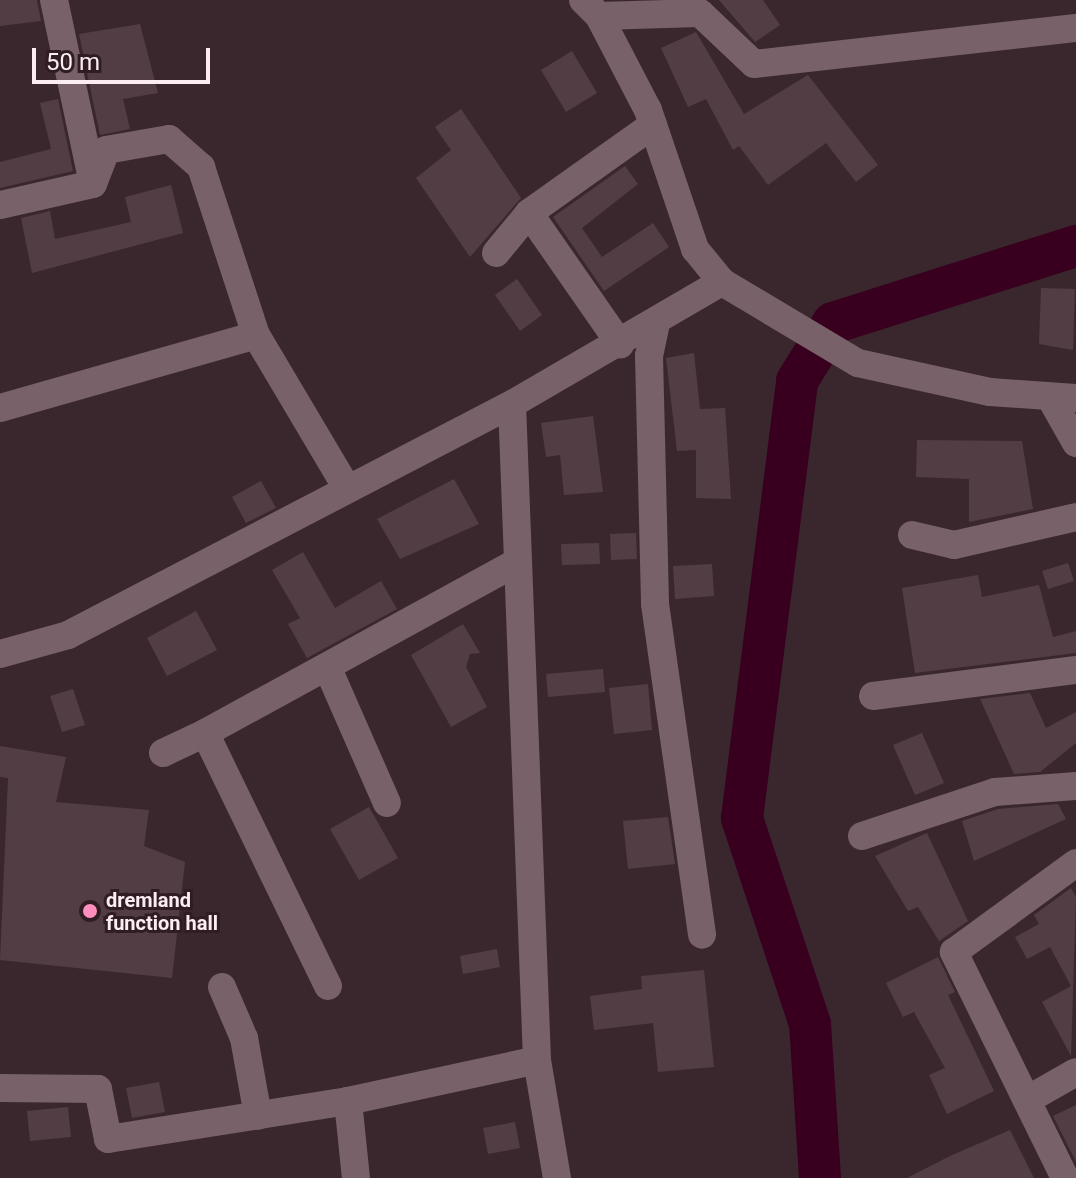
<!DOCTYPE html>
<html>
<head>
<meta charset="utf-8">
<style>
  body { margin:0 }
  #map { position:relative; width:1076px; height:1178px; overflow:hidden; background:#3a272e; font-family:Roboto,sans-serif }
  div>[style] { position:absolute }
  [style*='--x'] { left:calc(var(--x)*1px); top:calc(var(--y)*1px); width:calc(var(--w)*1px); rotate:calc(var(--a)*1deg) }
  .river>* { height:42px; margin:-21px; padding:0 21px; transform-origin:21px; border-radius:21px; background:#38001e }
  .building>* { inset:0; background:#523d45 }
  .street>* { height:28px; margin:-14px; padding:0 14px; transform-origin:14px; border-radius:14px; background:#786169 }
  .dots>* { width:22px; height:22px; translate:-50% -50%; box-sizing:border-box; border:4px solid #301d24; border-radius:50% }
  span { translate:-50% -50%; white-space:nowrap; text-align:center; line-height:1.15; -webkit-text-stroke:6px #301d24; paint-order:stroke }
  .poi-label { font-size:20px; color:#fbedf2; font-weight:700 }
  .left { translate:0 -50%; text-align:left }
  .scale { position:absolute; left:32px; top:48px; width:178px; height:36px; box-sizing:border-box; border:4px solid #fbedf2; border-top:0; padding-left:10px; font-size:24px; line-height:28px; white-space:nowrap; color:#fbedf2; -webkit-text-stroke:6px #301d24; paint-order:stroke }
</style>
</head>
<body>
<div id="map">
  <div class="river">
    <i style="--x:820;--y:1178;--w:154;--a:-93.7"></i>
    <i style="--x:810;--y:1024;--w:217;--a:-108.3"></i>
    <i style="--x:742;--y:818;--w:440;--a:-82.8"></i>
    <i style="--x:797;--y:381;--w:68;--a:-58.2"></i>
    <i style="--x:833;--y:323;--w:255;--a:-17.6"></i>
  </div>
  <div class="building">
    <i style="clip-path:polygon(0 0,37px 0,41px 21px,0 26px)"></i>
    <i style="clip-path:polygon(719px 0,763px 0,780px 25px,755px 42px)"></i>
    <i style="clip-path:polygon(140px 24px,158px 93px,123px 99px,130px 129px,100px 135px,79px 34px)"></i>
    <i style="clip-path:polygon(696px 32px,744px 114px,808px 75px,878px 165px,856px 182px,826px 143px,768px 185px,739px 146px,733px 150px,706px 99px,688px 107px,661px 48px)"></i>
    <i style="clip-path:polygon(572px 51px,597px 93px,566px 112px,541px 70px)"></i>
    <i style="clip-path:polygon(58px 99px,73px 171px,0 188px,0 162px,51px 149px,40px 103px)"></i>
    <i style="clip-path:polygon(461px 109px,521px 198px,470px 257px,416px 178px,451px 150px,435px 127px)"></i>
    <i style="clip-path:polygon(625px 166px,638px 184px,582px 228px,602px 257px,653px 223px,669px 247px,604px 291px,553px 217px)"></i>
    <i style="clip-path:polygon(171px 185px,183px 233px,32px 273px,21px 218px,50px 211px,55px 239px,131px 222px,125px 197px)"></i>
    <i style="clip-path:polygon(517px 279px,542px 315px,520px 331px,495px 295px)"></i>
    <i style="clip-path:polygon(1041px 288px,1075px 289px,1073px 350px,1039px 344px)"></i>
    <i style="clip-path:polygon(694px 353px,700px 409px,725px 408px,731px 499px,696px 498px,696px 450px,677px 451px,666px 358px)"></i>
    <i style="clip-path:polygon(593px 416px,603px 492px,564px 495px,560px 455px,546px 457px,541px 423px)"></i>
    <i style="clip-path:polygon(917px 440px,1022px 441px,1033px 509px,969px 522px,969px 479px,916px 477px)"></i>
    <i style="clip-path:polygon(454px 479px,479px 524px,400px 559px,377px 519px)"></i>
    <i style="clip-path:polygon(261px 481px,276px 508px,246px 523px,232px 497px)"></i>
    <i style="clip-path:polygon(636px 533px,637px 559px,611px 560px,610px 534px)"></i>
    <i style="clip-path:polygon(599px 543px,600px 564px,562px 565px,561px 544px)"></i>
    <i style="clip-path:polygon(303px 552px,335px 608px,381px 581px,397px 609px,307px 658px,288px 624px,300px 618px,272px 570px)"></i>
    <i style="clip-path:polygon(1068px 563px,1074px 581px,1048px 589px,1042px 571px)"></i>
    <i style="clip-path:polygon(712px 564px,714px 596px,675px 599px,673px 566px)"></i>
    <i style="clip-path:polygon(978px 575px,982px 597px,1039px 585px,1053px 637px,1076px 631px,1076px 653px,915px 673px,902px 588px)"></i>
    <i style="clip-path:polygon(196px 611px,217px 650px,167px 676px,147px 638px)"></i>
    <i style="clip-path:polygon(463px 624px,480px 653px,470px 654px,466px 667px,487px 707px,451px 727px,411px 655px)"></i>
    <i style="clip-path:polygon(603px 669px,605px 692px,548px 697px,546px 674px)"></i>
    <i style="clip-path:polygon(648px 684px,652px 730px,614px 734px,609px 688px)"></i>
    <i style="clip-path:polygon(73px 689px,85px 725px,62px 732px,50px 696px)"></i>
    <i style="clip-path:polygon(1030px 693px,1046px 728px,1076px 712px,1076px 743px,1040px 772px,1014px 774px,980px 699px)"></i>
    <i style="clip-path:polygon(922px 733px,944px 783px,915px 795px,893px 745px)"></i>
    <i style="clip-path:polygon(0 746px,66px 757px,56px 802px,149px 810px,144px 846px,185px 862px,172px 978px,0 960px,8px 778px,0 777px)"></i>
    <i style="clip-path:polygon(1058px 804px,1066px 819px,974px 861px,962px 821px,998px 809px)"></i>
    <i style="clip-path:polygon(369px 807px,398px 858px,359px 880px,330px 829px)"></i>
    <i style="clip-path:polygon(668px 817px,675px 864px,628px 869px,623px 821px)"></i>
    <i style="clip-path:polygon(927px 833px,968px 921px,939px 941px,918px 907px,908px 911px,875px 856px)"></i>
    <i style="clip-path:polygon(1071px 888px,1076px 897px,1071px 1056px,1042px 1002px,1071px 986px,1050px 947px,1027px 959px,1015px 937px,1039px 924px,1034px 915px)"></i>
    <i style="clip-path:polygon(497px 949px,500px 967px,463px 974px,460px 956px)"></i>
    <i style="clip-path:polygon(938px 957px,955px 992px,948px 995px,994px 1091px,947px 1114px,929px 1075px,945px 1068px,914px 1012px,903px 1017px,886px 983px)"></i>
    <i style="clip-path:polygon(704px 970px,714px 1067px,658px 1072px,653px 1023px,594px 1030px,590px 996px,642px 989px,641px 976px)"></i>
    <i style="clip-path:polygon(159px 1082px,165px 1112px,132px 1118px,126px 1088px)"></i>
    <i style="clip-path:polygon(1076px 1105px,1076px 1162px,1053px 1116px)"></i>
    <i style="clip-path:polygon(68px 1107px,71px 1137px,30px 1141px,27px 1111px)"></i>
    <i style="clip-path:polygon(515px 1122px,520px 1148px,488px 1154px,483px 1128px)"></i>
    <i style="clip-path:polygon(1010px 1130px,1034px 1178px,907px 1178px,950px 1156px)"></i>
  </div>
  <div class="street">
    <i style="--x:54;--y:0;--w:187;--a:78"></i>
    <i style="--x:583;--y:0;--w:23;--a:45"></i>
    <i style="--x:599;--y:16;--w:106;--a:62.5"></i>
    <i style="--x:648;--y:110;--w:147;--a:71.3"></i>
    <i style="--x:695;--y:249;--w:43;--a:50.7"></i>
    <i style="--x:722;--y:282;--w:158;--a:30.8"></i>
    <i style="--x:858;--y:363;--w:135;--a:12.4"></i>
    <i style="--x:990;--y:392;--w:86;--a:4"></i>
    <i style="--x:599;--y:16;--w:101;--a:-1.7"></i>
    <i style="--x:700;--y:13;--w:74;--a:43.4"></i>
    <i style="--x:754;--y:64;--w:324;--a:-6.4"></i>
    <i style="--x:0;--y:205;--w:95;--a:-12.7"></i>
    <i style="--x:93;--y:184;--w:36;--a:-69"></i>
    <i style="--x:106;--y:150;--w:64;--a:-9.9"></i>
    <i style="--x:169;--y:139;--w:43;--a:41.2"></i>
    <i style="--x:201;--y:167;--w:177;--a:71.9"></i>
    <i style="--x:256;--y:335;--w:178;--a:59.3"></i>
    <i style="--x:529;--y:213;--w:160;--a:55.2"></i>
    <i style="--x:496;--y:253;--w:52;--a:-50.5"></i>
    <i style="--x:529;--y:213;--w:152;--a:-35.4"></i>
    <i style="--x:656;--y:323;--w:34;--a:102"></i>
    <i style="--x:649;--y:356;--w:248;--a:88.6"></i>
    <i style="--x:655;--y:604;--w:334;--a:81.9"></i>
    <i style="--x:1050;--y:397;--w:53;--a:60.5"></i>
    <i style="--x:0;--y:408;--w:266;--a:-15.9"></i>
    <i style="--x:912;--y:535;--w:43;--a:13.4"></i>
    <i style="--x:954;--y:545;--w:125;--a:-12.9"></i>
    <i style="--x:0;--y:654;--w:71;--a:-15.6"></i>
    <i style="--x:68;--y:635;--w:500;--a:-27.49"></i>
    <i style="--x:512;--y:404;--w:243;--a:-30.2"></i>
    <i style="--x:329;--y:671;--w:144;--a:66.3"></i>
    <i style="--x:873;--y:696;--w:205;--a:-7.3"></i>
    <i style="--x:163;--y:753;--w:47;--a:-25.5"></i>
    <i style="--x:862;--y:836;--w:140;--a:-18.3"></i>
    <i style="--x:995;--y:792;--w:81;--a:-4.2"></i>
    <i style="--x:328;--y:986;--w:281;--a:-115.9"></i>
    <i style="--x:205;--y:733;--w:356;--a:-28.7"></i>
    <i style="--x:222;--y:987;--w:56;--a:66.7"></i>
    <i style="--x:244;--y:1038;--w:79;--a:79.8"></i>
    <i style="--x:537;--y:1060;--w:120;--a:80.4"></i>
    <i style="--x:0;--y:1088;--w:98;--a:0.6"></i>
    <i style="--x:98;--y:1089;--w:51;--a:78.7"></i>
    <i style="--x:108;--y:1139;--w:243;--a:-9"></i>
    <i style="--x:348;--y:1101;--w:193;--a:-12.2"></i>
    <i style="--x:537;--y:1060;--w:656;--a:-92.18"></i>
    <i style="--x:1027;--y:1100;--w:56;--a:-29.7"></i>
    <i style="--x:348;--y:1101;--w:77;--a:84.1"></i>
    <i style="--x:1065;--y:1178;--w:252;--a:-116.2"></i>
    <i style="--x:954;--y:952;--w:151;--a:-36.1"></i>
  </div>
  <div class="dots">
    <i style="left:90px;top:911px;background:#fe8ebd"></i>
  </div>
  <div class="poi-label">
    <span class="left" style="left:106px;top:912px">dremland<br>function hall</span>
  </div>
  <div class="scale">50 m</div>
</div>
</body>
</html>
